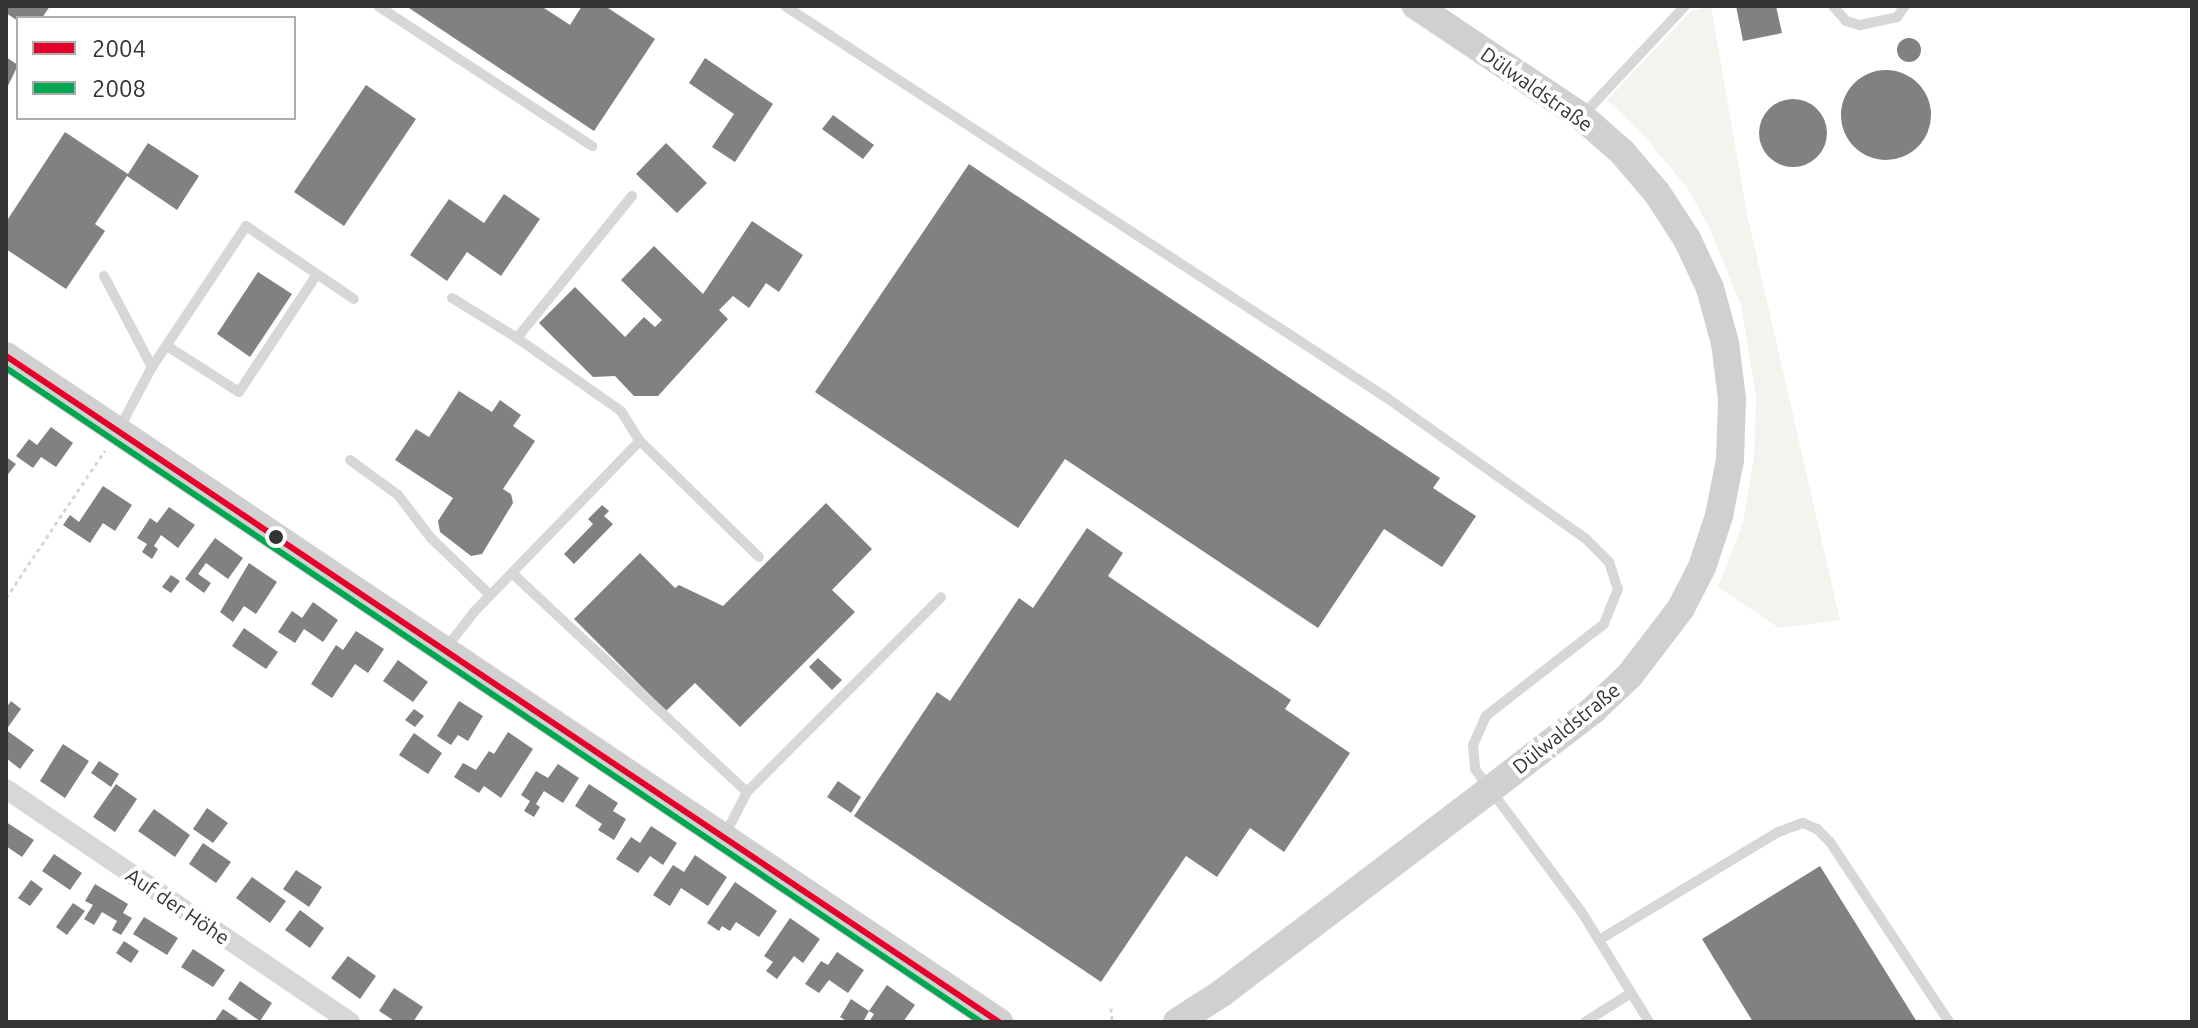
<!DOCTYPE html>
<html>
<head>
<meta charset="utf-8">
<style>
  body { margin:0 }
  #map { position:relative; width:2198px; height:1028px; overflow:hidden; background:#fff; font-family:Ubuntu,sans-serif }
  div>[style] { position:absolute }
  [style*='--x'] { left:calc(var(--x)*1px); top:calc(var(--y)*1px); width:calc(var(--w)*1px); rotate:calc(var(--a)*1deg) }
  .green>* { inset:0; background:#f1f5ed }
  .building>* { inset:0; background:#818181 }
  .round { border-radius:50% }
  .path>* { height:3px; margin-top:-1.5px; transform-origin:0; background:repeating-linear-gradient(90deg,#d6d6d6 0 4px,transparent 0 8px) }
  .lane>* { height:10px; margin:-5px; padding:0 5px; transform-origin:5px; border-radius:5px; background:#d7d7d7 }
  .street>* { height:20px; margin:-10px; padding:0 10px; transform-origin:10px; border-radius:10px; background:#d7d7d7 }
  .secondary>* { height:28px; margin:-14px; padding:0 14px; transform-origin:14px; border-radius:14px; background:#d0d0d0 }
  .bus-1>* { height:6px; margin:-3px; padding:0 3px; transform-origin:3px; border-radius:3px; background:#e4002b }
  .bus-2>* { height:6px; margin:-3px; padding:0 3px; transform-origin:3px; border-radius:3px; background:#00a651 }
  .dots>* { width:22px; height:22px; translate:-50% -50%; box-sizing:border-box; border:4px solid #fff; border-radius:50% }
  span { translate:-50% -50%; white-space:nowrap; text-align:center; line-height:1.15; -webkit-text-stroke:8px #fff; paint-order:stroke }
  .street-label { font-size:20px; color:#333 }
  .frame { position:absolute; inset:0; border:8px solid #333; pointer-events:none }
  .legend { position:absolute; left:16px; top:16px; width:280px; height:104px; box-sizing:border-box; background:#fff; border:2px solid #adadad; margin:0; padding:10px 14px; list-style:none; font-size:24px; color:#333 }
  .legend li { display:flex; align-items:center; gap:16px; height:40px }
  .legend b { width:40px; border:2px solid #adadad }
</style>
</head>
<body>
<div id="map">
  <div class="green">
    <i style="clip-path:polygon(1711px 6px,1747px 214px,1840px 620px,1779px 628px,1718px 587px,1743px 522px,1754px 457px,1756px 397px,1741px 305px,1709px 227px,1688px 189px,1645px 137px,1607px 100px,1691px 11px)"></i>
  </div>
  <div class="building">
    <i style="clip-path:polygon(6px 6px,50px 6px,42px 18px,18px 18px,18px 21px,6px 13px)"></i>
    <i style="clip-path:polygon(406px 6px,541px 6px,570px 25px,582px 6px,605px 6px,655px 39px,594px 131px)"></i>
    <i style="clip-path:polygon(1736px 6px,1776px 6px,1782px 33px,1743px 41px)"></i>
    <i class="round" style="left:1897px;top:38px;width:24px;height:24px"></i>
    <i style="clip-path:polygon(6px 57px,18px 65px,6px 90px)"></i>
    <i style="clip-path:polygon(705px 58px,773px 104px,735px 162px,712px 147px,734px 114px,689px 83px)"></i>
    <i class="round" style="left:1841px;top:70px;width:90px;height:90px"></i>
    <i style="clip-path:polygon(366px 85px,416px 119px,344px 226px,294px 192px)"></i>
    <i class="round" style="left:1759px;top:99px;width:68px;height:68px"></i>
    <i style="clip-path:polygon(833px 115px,874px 145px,863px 159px,822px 129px)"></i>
    <i style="clip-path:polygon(65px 132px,128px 174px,148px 143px,199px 176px,177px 210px,127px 176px,95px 224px,105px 231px,66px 289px,6px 249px,6px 222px)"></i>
    <i style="clip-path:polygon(666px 143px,707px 183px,677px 213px,636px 174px)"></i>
    <i style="clip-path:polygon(969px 164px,1440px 478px,1433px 488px,1476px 516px,1442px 567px,1384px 529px,1318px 628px,1065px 459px,1018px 528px,815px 392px)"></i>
    <i style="clip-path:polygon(504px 194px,540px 219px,501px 276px,467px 252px,447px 281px,410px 255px,449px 199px,484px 223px)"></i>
    <i style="clip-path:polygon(752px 221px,803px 255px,779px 292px,766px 283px,749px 308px,733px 296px,719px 310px,728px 319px,658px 396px,634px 396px,615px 376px,593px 377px,539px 323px,575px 287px,625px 337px,644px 317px,655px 327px,662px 320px,621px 280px,654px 246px,703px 294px)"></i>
    <i style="clip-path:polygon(258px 272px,292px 294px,250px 357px,217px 334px)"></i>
    <i style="clip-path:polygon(459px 391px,492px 412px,500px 400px,521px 415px,513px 426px,535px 441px,503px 489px,511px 494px,513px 503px,482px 554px,471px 556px,440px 532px,438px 521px,453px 498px,395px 460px,416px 429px,429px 437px)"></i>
    <i style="clip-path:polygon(51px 427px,73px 443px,56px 467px,41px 457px,33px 468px,16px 456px,29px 439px,37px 445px)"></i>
    <i style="clip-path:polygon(6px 457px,16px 464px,6px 477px)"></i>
    <i style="clip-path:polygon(103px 486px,132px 505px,115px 531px,103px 523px,90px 543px,63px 525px,70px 515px,79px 522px)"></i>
    <i style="clip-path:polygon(826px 503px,872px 549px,832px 590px,855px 612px,740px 727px,695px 683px,666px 711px,574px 619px,640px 553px,675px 588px,679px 585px,723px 606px)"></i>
    <i style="clip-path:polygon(602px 505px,609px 511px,604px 516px,613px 524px,574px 564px,564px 554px,593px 524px,588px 519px)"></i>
    <i style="clip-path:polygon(169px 507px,195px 525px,178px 548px,161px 535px,154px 546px,158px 549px,152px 559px,142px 552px,147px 544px,137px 538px,150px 518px,157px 523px)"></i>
    <i style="clip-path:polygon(1087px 528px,1123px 553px,1108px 576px,1291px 700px,1285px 709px,1350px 753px,1284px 852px,1250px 828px,1217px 877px,1186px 856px,1101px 982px,854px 816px,937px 692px,950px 701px,1019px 598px,1033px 608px)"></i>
    <i style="clip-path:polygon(215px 538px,243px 558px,228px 579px,206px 563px,198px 574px,211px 583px,204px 593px,185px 579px)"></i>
    <i style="clip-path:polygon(249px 563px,277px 582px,256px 614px,244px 606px,233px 622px,220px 612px)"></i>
    <i style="clip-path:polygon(171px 575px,180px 581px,171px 593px,162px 587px)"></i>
    <i style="clip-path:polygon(313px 602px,338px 620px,323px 642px,304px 629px,295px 643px,278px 632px,292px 611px,302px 618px)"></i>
    <i style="clip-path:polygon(244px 628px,278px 652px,266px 669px,232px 646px)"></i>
    <i style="clip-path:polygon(356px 631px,384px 649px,368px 673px,355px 664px,332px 698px,311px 684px,336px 645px,343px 650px)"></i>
    <i style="clip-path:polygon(818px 658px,842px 680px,832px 690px,809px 667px)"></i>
    <i style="clip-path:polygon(398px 660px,428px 682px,413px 702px,383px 681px)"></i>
    <i style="clip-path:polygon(11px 701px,21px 709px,6px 730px,6px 708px)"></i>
    <i style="clip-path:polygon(459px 701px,483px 716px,468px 741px,458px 735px,451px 745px,437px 736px)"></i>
    <i style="clip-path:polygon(414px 709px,424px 716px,415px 727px,405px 720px)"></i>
    <i style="clip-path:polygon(6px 730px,34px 750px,20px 769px,6px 758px)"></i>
    <i style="clip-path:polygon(508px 732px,533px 749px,501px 798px,484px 786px,479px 793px,454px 777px,463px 763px,476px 770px,489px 751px,494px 754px)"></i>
    <i style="clip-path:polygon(414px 733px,442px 753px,428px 774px,399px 755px)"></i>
    <i style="clip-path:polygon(63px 744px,89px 761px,65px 798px,40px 781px)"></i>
    <i style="clip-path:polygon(99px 761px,119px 774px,111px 787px,91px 773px)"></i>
    <i style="clip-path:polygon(558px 764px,579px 778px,563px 803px,544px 791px,536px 804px,540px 807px,534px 817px,524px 811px,530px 801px,521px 795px,536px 771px,548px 778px)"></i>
    <i style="clip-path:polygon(838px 781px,861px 797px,851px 813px,827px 797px)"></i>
    <i style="clip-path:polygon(116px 784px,137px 799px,115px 832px,93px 817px)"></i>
    <i style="clip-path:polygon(589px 784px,618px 803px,613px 811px,626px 819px,614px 840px,598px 830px,602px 824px,575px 806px)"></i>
    <i style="clip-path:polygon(207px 808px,228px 823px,213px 843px,193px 829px)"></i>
    <i style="clip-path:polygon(154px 809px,190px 835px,175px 857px,138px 831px)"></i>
    <i style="clip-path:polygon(6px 822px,34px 840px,22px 857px,6px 846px)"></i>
    <i style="clip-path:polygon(651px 826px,677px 843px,663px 865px,650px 856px,638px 873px,616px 859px,631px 837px,640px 843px)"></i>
    <i style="clip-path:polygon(203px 843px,231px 862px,216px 883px,189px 864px)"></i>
    <i style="clip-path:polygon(54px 854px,82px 873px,70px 890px,42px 871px)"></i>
    <i style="clip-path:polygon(695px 855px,727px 877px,708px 906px,681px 888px,670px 906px,653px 895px,673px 865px,684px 872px)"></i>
    <i style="clip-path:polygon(1820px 866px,1917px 1022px,1753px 1022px,1702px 939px)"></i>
    <i style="clip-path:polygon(296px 870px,322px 887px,309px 907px,283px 889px)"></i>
    <i style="clip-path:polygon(252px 877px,286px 901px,270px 923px,236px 898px)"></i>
    <i style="clip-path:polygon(31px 880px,43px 889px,30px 906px,18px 898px)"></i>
    <i style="clip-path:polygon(735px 882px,777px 911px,759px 937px,736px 922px,730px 931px,722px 926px,719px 931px,707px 923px)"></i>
    <i style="clip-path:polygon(95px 884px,128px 904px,123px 913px,132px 918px,121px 935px,112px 930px,117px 921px,102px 912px,94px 925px,84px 919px,93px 905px,85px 901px)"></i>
    <i style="clip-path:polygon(73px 903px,85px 911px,67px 935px,56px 927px)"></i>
    <i style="clip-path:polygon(300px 910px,324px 928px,310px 948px,285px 930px)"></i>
    <i style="clip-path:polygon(144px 917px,178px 938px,167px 955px,133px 934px)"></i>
    <i style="clip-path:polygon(790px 918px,820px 939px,803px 963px,794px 956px,777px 979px,766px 971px,773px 962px,764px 956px)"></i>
    <i style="clip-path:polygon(124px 941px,139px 951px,131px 963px,116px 953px)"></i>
    <i style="clip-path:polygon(193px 949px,225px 970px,213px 987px,181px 967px)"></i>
    <i style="clip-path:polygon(837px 952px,864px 970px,848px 993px,829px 980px,819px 993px,805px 984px,821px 961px,828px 965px)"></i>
    <i style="clip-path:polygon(348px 956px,376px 976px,360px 999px,331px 978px)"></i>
    <i style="clip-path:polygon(240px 981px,272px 1003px,260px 1021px,228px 999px)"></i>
    <i style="clip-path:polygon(887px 985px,915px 1005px,903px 1022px,869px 1022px,874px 1014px,869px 1011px)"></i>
    <i style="clip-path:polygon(394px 988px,423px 1007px,413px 1022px,396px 1022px,379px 1011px)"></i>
    <i style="clip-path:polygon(851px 999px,869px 1011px,863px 1022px,848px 1022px,840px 1017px)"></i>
    <i style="clip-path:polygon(223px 1009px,238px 1019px,236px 1022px,214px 1022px)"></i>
  </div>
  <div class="path">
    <i style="--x:6;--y:598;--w:178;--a:-56.2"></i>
    <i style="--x:1111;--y:1008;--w:14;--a:86"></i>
  </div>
  <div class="lane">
    <i style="--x:378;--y:6;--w:256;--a:33.2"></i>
    <i style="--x:785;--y:6;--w:718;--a:33.07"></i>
    <i style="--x:1387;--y:398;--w:242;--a:35.3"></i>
    <i style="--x:1585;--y:538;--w:34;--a:45"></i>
    <i style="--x:1609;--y:562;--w:28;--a:72"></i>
    <i style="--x:1618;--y:589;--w:38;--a:112"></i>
    <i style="--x:1604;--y:624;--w:150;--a:142.1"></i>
    <i style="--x:1486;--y:716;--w:32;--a:114"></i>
    <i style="--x:1473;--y:745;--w:24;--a:85"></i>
    <i style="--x:1475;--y:769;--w:177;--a:53.3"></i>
    <i style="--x:1581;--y:911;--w:130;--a:58.5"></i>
    <i style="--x:1833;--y:6;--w:20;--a:49"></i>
    <i style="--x:1846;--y:21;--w:15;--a:16"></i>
    <i style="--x:1860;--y:25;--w:38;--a:-12"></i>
    <i style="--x:1897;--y:17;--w:14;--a:-54"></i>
    <i style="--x:1583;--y:115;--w:149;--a:-46.9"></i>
    <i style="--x:632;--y:196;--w:183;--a:129"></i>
    <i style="--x:517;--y:338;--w:127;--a:35.1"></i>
    <i style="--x:621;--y:411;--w:36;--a:58"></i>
    <i style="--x:104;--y:276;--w:103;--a:62.2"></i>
    <i style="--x:452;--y:298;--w:76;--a:31.6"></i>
    <i style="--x:167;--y:346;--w:85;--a:32.6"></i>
    <i style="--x:239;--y:392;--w:141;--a:-56.5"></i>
    <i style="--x:119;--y:429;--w:70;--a:-62"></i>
    <i style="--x:152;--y:367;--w:169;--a:-56.3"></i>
    <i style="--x:246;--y:226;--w:130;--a:34.1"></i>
    <i style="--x:350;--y:460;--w:59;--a:36.1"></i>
    <i style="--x:398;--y:495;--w:54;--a:52.5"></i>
    <i style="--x:431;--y:538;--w:82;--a:44"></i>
    <i style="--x:512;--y:573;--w:321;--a:43"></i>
    <i style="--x:446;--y:648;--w:46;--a:-52.1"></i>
    <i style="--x:474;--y:612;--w:238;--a:-45.9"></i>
    <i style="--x:640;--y:441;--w:166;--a:44.3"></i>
    <i style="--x:725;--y:835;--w:48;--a:-62.9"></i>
    <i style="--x:747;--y:792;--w:275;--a:-45.1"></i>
    <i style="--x:1599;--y:940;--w:209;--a:-31.1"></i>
    <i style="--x:1778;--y:832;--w:27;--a:-20"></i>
    <i style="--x:1803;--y:823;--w:15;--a:23"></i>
    <i style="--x:1817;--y:829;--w:18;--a:45"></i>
    <i style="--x:1830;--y:842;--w:216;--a:56.5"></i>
    <i style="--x:1585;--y:1022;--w:54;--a:-32.2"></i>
  </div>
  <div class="street">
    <i style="--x:6;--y:789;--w:415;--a:34.1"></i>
  </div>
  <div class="secondary">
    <i style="--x:6;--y:356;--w:1196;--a:33.85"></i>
    <i style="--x:1177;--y:1022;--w:54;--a:-32.8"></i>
    <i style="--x:1222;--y:993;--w:334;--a:-37.2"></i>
    <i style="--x:1488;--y:791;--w:133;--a:-37.6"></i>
    <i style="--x:1593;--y:710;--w:51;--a:-43.4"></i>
    <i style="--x:1630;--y:675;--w:84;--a:-52.7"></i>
    <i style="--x:1681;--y:608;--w:46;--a:-62.9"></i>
    <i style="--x:1702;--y:567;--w:54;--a:-71.6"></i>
    <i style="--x:1719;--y:516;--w:57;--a:-78.9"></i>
    <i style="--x:1730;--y:460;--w:61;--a:-88.1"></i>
    <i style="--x:1732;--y:399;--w:56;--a:-97.1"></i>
    <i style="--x:1725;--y:343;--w:57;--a:-105.3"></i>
    <i style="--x:1710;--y:288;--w:54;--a:-115.1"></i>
    <i style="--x:1687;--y:239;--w:55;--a:-123.1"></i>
    <i style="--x:1657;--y:193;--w:54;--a:-130.5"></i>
    <i style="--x:1622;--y:152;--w:53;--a:-138.8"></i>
    <i style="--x:1582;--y:117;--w:200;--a:-146.2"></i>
  </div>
  <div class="bus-1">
    <i style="--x:6;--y:356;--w:1196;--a:33.85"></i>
  </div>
  <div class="bus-2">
    <i style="--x:6;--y:368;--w:1174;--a:33.85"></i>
  </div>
  <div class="dots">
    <i style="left:276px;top:537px;background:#333"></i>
  </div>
  <div class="street-label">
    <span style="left:1537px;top:89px;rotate:35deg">Dülwaldstraße</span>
    <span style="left:1566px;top:728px;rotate:-39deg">Dülwaldstraße</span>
    <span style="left:178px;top:906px;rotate:34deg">Auf der Höhe</span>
  </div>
  <div class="frame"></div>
  <ul class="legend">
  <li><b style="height:10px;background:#e4002b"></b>2004</li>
  <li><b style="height:10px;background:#00a651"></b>2008</li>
  </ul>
</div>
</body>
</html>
